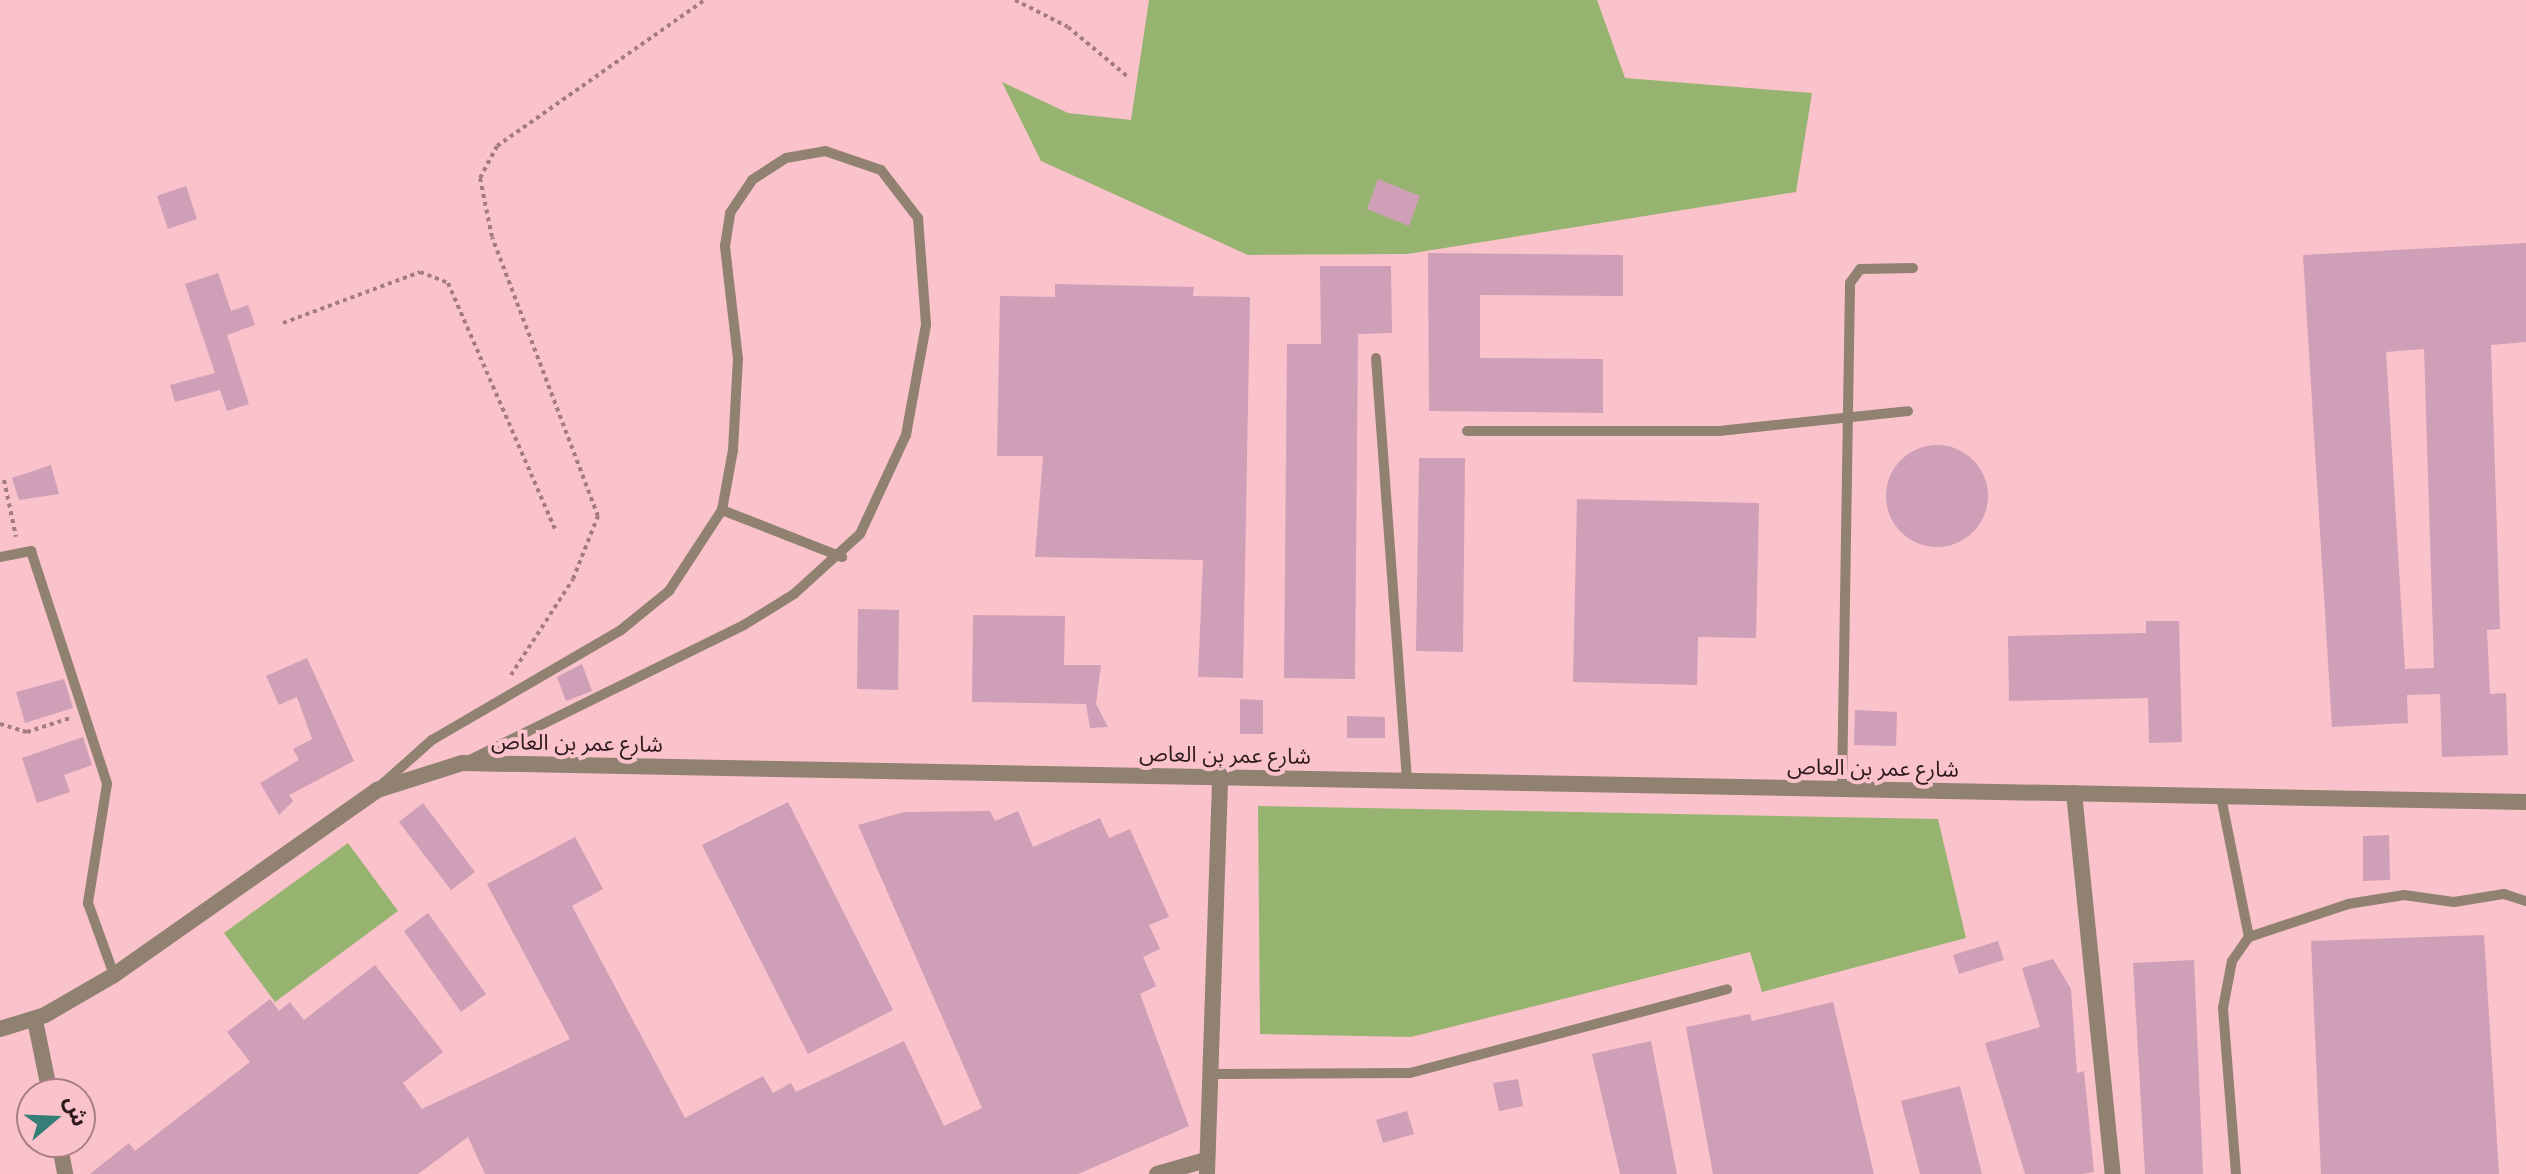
<!DOCTYPE html>
<html>
<head>
<meta charset="utf-8">
<style>
  body { margin:0 }
  #map { position:relative; width:2526px; height:1174px; overflow:hidden; background:#fac2cb; font-family:Lato,"Noto Sans Arabic",sans-serif }
  div>[style] { position:absolute }
  [style*='--x'] { left:calc(var(--x)*1px); top:calc(var(--y)*1px); width:calc(var(--w)*1px); rotate:calc(var(--a)*1deg) }
  .green>* { inset:0; background:#96b46f }
  .building>* { inset:0; background:#ce9fb6 }
  .round { border-radius:50% }
  .path>* { height:4px; margin-top:-2px; transform-origin:0; background:repeating-linear-gradient(90deg,#a47b82 0 4px,transparent 0 8px) }
  .service>* { height:10px; margin:-5px; padding:0 5px; transform-origin:5px; border-radius:5px; background:#908171 }
  .minor>* { height:16px; margin:-8px; padding:0 8px; transform-origin:8px; border-radius:8px; background:#908171 }
  .tertiary>* { height:16px; margin:-8px; padding:0 8px; transform-origin:8px; border-radius:8px; background:#908171 }
  span { translate:-50% -50%; white-space:nowrap; text-align:center; line-height:1.15; -webkit-text-stroke:8px #fac2cb; paint-order:stroke }
  .street-label { font-size:22px; color:#2e1a1e }
  .north { position:absolute; left:16px; top:1078px; width:80px; height:80px; box-sizing:border-box; background:#fac2cb; border:2px solid #a87f86; border-radius:50%; rotate:71deg; font-size:22px; font-weight:700; line-height:32px; text-align:center; color:#2e1a1e }
  .north::after { content:''; display:block; margin:auto; width:28px; height:36px; background:#357d77; clip-path:polygon(50% 0,100% 100%,50% 72%,0 100%) }
</style>
</head>
<body>
<div id="map">
  <div class="green">
    <i style="clip-path:polygon(1149px 0,1597px 0,1625px 78px,1812px 93px,1796px 192px,1407px 254px,1248px 255px,1041px 161px,1002px 82px,1068px 113px,1131px 120px)"></i>
    <i style="clip-path:polygon(1258px 806px,1938px 819px,1966px 938px,1762px 992px,1750px 952px,1411px 1037px,1260px 1034px)"></i>
    <i style="clip-path:polygon(348px 843px,398px 911px,275px 1002px,224px 933px)"></i>
  </div>
  <div class="building">
    <i style="clip-path:polygon(1378px 179px,1420px 196px,1409px 226px,1367px 209px)"></i>
    <i style="clip-path:polygon(186px 186px,197px 219px,168px 229px,157px 196px)"></i>
    <i style="clip-path:polygon(evenodd,2526px 243px,2526px 342px,2491px 345px,2500px 629px,2487px 630px,2490px 694px,2506px 693px,2508px 755px,2442px 757px,2440px 694px,2407px 695px,2408px 723px,2332px 727px,2303px 255px,2526px 243px,2424px 349px,2434px 668px,2405px 669px,2386px 352px,2424px 349px)"></i>
    <i style="clip-path:polygon(1428px 253px,1623px 255px,1623px 296px,1480px 295px,1480px 358px,1603px 359px,1603px 413px,1429px 411px)"></i>
    <i style="clip-path:polygon(1320px 266px,1391px 266px,1392px 333px,1358px 334px,1355px 679px,1284px 678px,1287px 344px,1321px 344px)"></i>
    <i style="clip-path:polygon(218px 273px,231px 311px,248px 305px,255px 325px,227px 335px,249px 404px,227px 411px,220px 390px,175px 402px,170px 385px,215px 373px,185px 284px)"></i>
    <i style="clip-path:polygon(1055px 284px,1194px 287px,1193px 296px,1250px 297px,1243px 678px,1198px 677px,1203px 560px,1035px 557px,1043px 456px,997px 456px,1000px 296px,1055px 297px)"></i>
    <i class="round" style="left:1886px;top:445px;width:102px;height:102px"></i>
    <i style="clip-path:polygon(1419px 458px,1465px 458px,1463px 652px,1416px 651px)"></i>
    <i style="clip-path:polygon(51px 465px,59px 494px,19px 500px,12px 478px)"></i>
    <i style="clip-path:polygon(1577px 499px,1759px 503px,1756px 638px,1698px 637px,1697px 685px,1573px 682px)"></i>
    <i style="clip-path:polygon(858px 609px,899px 610px,898px 690px,857px 689px)"></i>
    <i style="clip-path:polygon(973px 615px,1065px 616px,1064px 665px,1101px 665px,1096px 704px,1108px 727px,1090px 728px,1086px 704px,972px 702px)"></i>
    <i style="clip-path:polygon(2146px 621px,2179px 621px,2182px 742px,2149px 743px,2148px 698px,2009px 701px,2008px 636px,2146px 633px)"></i>
    <i style="clip-path:polygon(307px 658px,354px 761px,289px 795px,293px 801px,279px 815px,260px 783px,299px 760px,293px 749px,312px 739px,297px 697px,279px 705px,266px 676px)"></i>
    <i style="clip-path:polygon(582px 664px,592px 691px,566px 701px,557px 677px)"></i>
    <i style="clip-path:polygon(64px 679px,73px 708px,25px 723px,16px 692px)"></i>
    <i style="clip-path:polygon(1240px 699px,1263px 700px,1263px 734px,1240px 734px)"></i>
    <i style="clip-path:polygon(1855px 710px,1897px 712px,1896px 746px,1854px 745px)"></i>
    <i style="clip-path:polygon(1347px 716px,1385px 717px,1385px 738px,1347px 738px)"></i>
    <i style="clip-path:polygon(83px 737px,92px 765px,64px 775px,70px 792px,37px 803px,22px 758px)"></i>
    <i style="clip-path:polygon(788px 802px,893px 1010px,808px 1054px,702px 845px)"></i>
    <i style="clip-path:polygon(423px 803px,475px 872px,451px 890px,399px 822px)"></i>
    <i style="clip-path:polygon(990px 811px,995px 821px,1018px 811px,1033px 847px,1100px 818px,1109px 838px,1130px 829px,1169px 917px,1149px 925px,1160px 949px,1143px 957px,1156px 986px,1140px 994px,1189px 1126px,1078px 1174px,485px 1174px,468px 1137px,418px 1174px,90px 1174px,129px 1143px,135px 1151px,250px 1062px,227px 1032px,270px 999px,279px 1011px,290px 1002px,304px 1020px,375px 965px,443px 1052px,403px 1083px,422px 1109px,570px 1039px,487px 884px,575px 837px,603px 889px,572px 906px,685px 1118px,763px 1076px,773px 1093px,791px 1083px,796px 1092px,904px 1041px,944px 1126px,982px 1108px,858px 825px,904px 812px)"></i>
    <i style="clip-path:polygon(2389px 835px,2390px 880px,2363px 881px,2363px 836px)"></i>
    <i style="clip-path:polygon(428px 913px,486px 994px,461px 1012px,404px 931px)"></i>
    <i style="clip-path:polygon(2484px 935px,2499px 1174px,2321px 1174px,2311px 941px)"></i>
    <i style="clip-path:polygon(1998px 941px,2004px 960px,1959px 974px,1953px 955px)"></i>
    <i style="clip-path:polygon(2053px 959px,2071px 989px,2077px 1073px,2084px 1071px,2094px 1172px,2082px 1174px,2025px 1174px,1985px 1043px,2040px 1027px,2022px 968px)"></i>
    <i style="clip-path:polygon(2194px 960px,2203px 1174px,2145px 1174px,2133px 963px)"></i>
    <i style="clip-path:polygon(1833px 1002px,1874px 1174px,1713px 1174px,1686px 1027px,1750px 1014px,1752px 1021px)"></i>
    <i style="clip-path:polygon(1651px 1041px,1677px 1174px,1620px 1174px,1592px 1054px)"></i>
    <i style="clip-path:polygon(1518px 1079px,1523px 1106px,1499px 1111px,1493px 1083px)"></i>
    <i style="clip-path:polygon(1960px 1086px,1982px 1174px,1920px 1174px,1901px 1101px)"></i>
    <i style="clip-path:polygon(1407px 1111px,1414px 1134px,1383px 1143px,1376px 1120px)"></i>
  </div>
  <div class="path">
    <i style="--x:1015;--y:0;--w:59;--a:27"></i>
    <i style="--x:1068;--y:27;--w:77;--a:39.7"></i>
    <i style="--x:283;--y:323;--w:146;--a:-20.4"></i>
    <i style="--x:420;--y:272;--w:30;--a:21"></i>
    <i style="--x:448;--y:283;--w:270;--a:66.5"></i>
    <i style="--x:4;--y:480;--w:58;--a:78.1"></i>
    <i style="--x:511;--y:675;--w:114;--a:-57.1"></i>
    <i style="--x:573;--y:579;--w:68;--a:-68.4"></i>
    <i style="--x:598;--y:516;--w:298;--a:-110.8"></i>
    <i style="--x:492;--y:237;--w:60;--a:-101.5"></i>
    <i style="--x:480;--y:178;--w:36;--a:-62"></i>
    <i style="--x:497;--y:146;--w:254;--a:-35.1"></i>
    <i style="--x:0;--y:724;--w:28;--a:17"></i>
    <i style="--x:27;--y:732;--w:45;--a:-18"></i>
  </div>
  <div class="service">
    <i style="--x:1376;--y:358;--w:424;--a:85.8"></i>
    <i style="--x:1467;--y:431;--w:252;--a:0"></i>
    <i style="--x:1719;--y:431;--w:190;--a:-6"></i>
    <i style="--x:722;--y:510;--w:129;--a:21.4"></i>
    <i style="--x:0;--y:557;--w:32;--a:-11"></i>
    <i style="--x:31;--y:551;--w:245;--a:71.9"></i>
    <i style="--x:107;--y:784;--w:121;--a:99.1"></i>
    <i style="--x:88;--y:903;--w:77;--a:70.1"></i>
    <i style="--x:379;--y:787;--w:71;--a:-41.6"></i>
    <i style="--x:432;--y:740;--w:219;--a:-30.2"></i>
    <i style="--x:621;--y:630;--w:62;--a:-39.1"></i>
    <i style="--x:669;--y:591;--w:97;--a:-56.8"></i>
    <i style="--x:722;--y:510;--w:61;--a:-79.6"></i>
    <i style="--x:733;--y:450;--w:91;--a:-86.9"></i>
    <i style="--x:738;--y:359;--w:114;--a:-96.6"></i>
    <i style="--x:725;--y:246;--w:33;--a:-81"></i>
    <i style="--x:730;--y:213;--w:40;--a:-56"></i>
    <i style="--x:752;--y:180;--w:40;--a:-32.9"></i>
    <i style="--x:786;--y:158;--w:40;--a:-10"></i>
    <i style="--x:825;--y:151;--w:59;--a:18.7"></i>
    <i style="--x:881;--y:170;--w:61;--a:52.4"></i>
    <i style="--x:918;--y:218;--w:107;--a:85.7"></i>
    <i style="--x:926;--y:325;--w:112;--a:100.3"></i>
    <i style="--x:906;--y:435;--w:109;--a:114.9"></i>
    <i style="--x:860;--y:534;--w:89;--a:137.7"></i>
    <i style="--x:794;--y:594;--w:59;--a:148.2"></i>
    <i style="--x:744;--y:625;--w:308;--a:153.8"></i>
    <i style="--x:1842;--y:789;--w:506;--a:-89.09"></i>
    <i style="--x:1850;--y:283;--w:17;--a:-54"></i>
    <i style="--x:1860;--y:269;--w:53;--a:-1.1"></i>
    <i style="--x:2221;--y:797;--w:143;--a:78.7"></i>
    <i style="--x:1213;--y:1074;--w:197;--a:-0.3"></i>
    <i style="--x:1410;--y:1073;--w:328;--a:-14.8"></i>
    <i style="--x:2236;--y:1174;--w:167;--a:-94.5"></i>
    <i style="--x:2223;--y:1008;--w:48;--a:-79.2"></i>
    <i style="--x:2232;--y:961;--w:29;--a:-55"></i>
    <i style="--x:2249;--y:937;--w:104;--a:-18.4"></i>
    <i style="--x:2348;--y:904;--w:57;--a:-9.1"></i>
    <i style="--x:2404;--y:895;--w:50;--a:8"></i>
    <i style="--x:2454;--y:902;--w:51;--a:-9.1"></i>
    <i style="--x:2504;--y:894;--w:23;--a:18"></i>
  </div>
  <div class="minor">
    <i style="--x:2074;--y:793;--w:383;--a:84.2"></i>
    <i style="--x:35;--y:1020;--w:76;--a:78.5"></i>
    <i style="--x:59;--y:1142;--w:33;--a:79"></i>
    <i style="--x:1157;--y:1174;--w:51;--a:-15.9"></i>
    <i style="--x:1207;--y:1174;--w:399;--a:-88.1"></i>
  </div>
  <div class="tertiary">
    <i style="--x:0;--y:1029;--w:47;--a:-17.3"></i>
    <i style="--x:45;--y:1015;--w:80;--a:-30.1"></i>
    <i style="--x:114;--y:975;--w:322;--a:-35.1"></i>
    <i style="--x:377;--y:790;--w:89;--a:-17.6"></i>
    <i style="--x:462;--y:763;--w:2064;--a:1.08"></i>
  </div>
  <div class="street-label">
    <span style="left:577px;top:742px;rotate:1deg">شارع عمر بن العاص</span>
    <span style="left:1225px;top:754px;rotate:1deg">شارع عمر بن العاص</span>
    <span style="left:1873px;top:767px;rotate:1deg">شارع عمر بن العاص</span>
  </div>
  <div class="north">ش</div>
</div>
</body>
</html>
